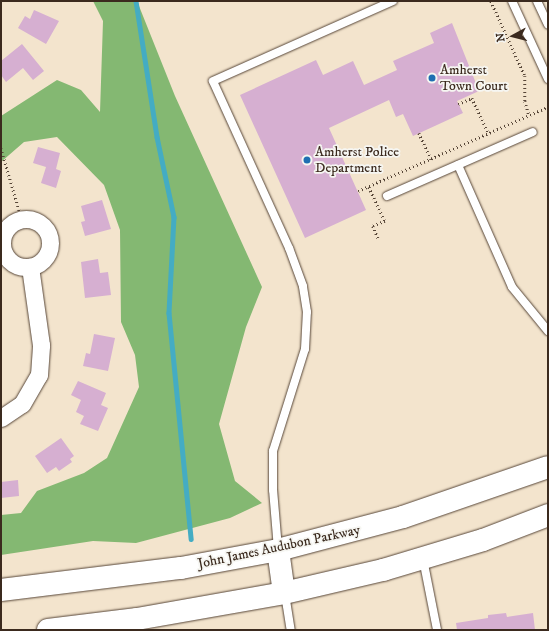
<!DOCTYPE html>
<html>
<head>
<meta charset="utf-8">
<style>
  body { margin:0 }
  #map { position:relative; width:549px; height:631px; overflow:hidden; background:#f3e4cd; font-family:"IM FELL DW Pica",serif }
  div>[style] { position:absolute }
  [style*='--x'] { left:calc(var(--x)*1px); top:calc(var(--y)*1px); width:calc(var(--w)*1px); rotate:calc(var(--a)*1deg) }
  .forest>* { inset:0; background:#84b872 }
  .stream>* { height:4.5px; margin:-2.25px; padding:0 2.25px; transform-origin:2.25px; border-radius:2.25px; background:#44acc3 }
  .building>* { inset:0; background:#d6afd1 }
  .path>* { height:2.5px; margin-top:-1.25px; transform-origin:0; background:repeating-linear-gradient(90deg,#574638 0 1px,transparent 0 4px) }
  .roads { filter:drop-shadow(0 0 1px #574638) drop-shadow(0 0 1px #574638) }
  .service>* { height:8px; margin:-4px; padding:0 4px; transform-origin:4px; border-radius:4px; background:#fff }
  .minor>* { height:17px; margin:-8.5px; padding:0 8.5px; transform-origin:8.5px; border-radius:8.5px; background:#fff }
  .minor>.ring { margin:-8.5px; padding:0; box-sizing:content-box; background:none; border:17px solid #fff; border-radius:50% }
  .secondary>* { height:22px; margin:-11px; padding:0 11px; transform-origin:11px; border-radius:11px; background:#fff }
  .dots>* { width:11px; height:11px; translate:-50% -50%; box-sizing:border-box; border:2px solid #f6f6f2; border-radius:50% }
  span { translate:-50% -50%; white-space:nowrap; text-align:center; line-height:1.15; -webkit-text-stroke:3.5px #f6f6f2; paint-order:stroke }
  .poi-label { font-size:14px; color:#3b2a1e }
  .left { translate:0 -50%; text-align:left }
  .street-label { font-size:14px; color:#3b2a1e }
  .frame { position:absolute; inset:0; border:2px solid #3b2a1e; pointer-events:none }
  .north { position:absolute; left:493px; top:16px; width:40px; height:40px; -webkit-text-stroke:3px #f6f6f2; paint-order:stroke; rotate:263deg; font-size:11px; font-weight:700; line-height:16px; text-align:center; color:#3b2a1e }
  .north::after { content:''; display:block; margin:auto; width:14px; height:18px; background:#3b2a1e; clip-path:polygon(50% 0,100% 100%,50% 72%,0 100%) }
</style>
</head>
<body>
<div id="map">
  <div class="forest">
    <i style="clip-path:polygon(93px 1px,137px 1px,175px 96px,262px 287px,246px 327px,219px 424px,235px 481px,262px 503px,230px 518px,136px 543px,93px 541px,1px 555px,1px 515px,21px 513px,37px 491px,84px 473px,107px 458px,139px 387px,135px 355px,121px 322px,120px 230px,104px 185px,57px 137px,24px 142px,1px 162px,1px 116px,57px 80px,81px 90px,100px 112px,103px 21px)"></i>
  </div>
  <div class="stream">
    <i style="--x:136;--y:1;--w:138;--a:81.2"></i>
    <i style="--x:157;--y:137;--w:82;--a:78"></i>
    <i style="--x:174;--y:217;--w:96;--a:93"></i>
    <i style="--x:169;--y:313;--w:227;--a:84.4"></i>
  </div>
  <div class="building">
    <i style="clip-path:polygon(34px 10px,59px 21px,46px 44px,18px 28px,25px 16px,30px 19px)"></i>
    <i style="clip-path:polygon(452px 23px,479px 91px,457px 101px,463px 113px,413px 136px,403px 114px,396px 117px,389px 100px,329px 128px,366px 210px,305px 238px,240px 95px,316px 60px,323px 75px,353px 61px,364px 85px,397px 70px,393px 61px,434px 43px,430px 33px)"></i>
    <i style="clip-path:polygon(22px 44px,44px 71px,33px 80px,23px 68px,6px 82px,1px 75px,1px 61px)"></i>
    <i style="clip-path:polygon(38px 147px,60px 153px,56px 169px,61px 171px,56px 188px,41px 183px,46px 167px,33px 163px)"></i>
    <i style="clip-path:polygon(102px 200px,111px 229px,85px 236px,81px 222px,85px 221px,81px 206px)"></i>
    <i style="clip-path:polygon(98px 259px,100px 273px,108px 272px,111px 295px,85px 298px,81px 262px)"></i>
    <i style="clip-path:polygon(94px 334px,115px 338px,108px 371px,83px 366px,86px 353px,90px 354px)"></i>
    <i style="clip-path:polygon(78px 381px,106px 393px,101px 405px,108px 408px,98px 431px,80px 424px,84px 416px,76px 412px,81px 400px,71px 395px)"></i>
    <i style="clip-path:polygon(61px 438px,74px 456px,70px 459px,72px 462px,59px 471px,56px 467px,47px 473px,35px 456px)"></i>
    <i style="clip-path:polygon(18px 480px,19px 496px,1px 498px,1px 482px)"></i>
    <i style="clip-path:polygon(506px 613px,507px 617px,533px 613px,535px 630px,457px 630px,456px 623px,488px 618px,488px 615px)"></i>
  </div>
  <div class="path">
    <i style="--x:491;--y:1;--w:82;--a:65.6"></i>
    <i style="--x:525;--y:76;--w:25;--a:90"></i>
    <i style="--x:525;--y:101;--w:15;--a:74"></i>
    <i style="--x:458;--y:104;--w:15;--a:-23"></i>
    <i style="--x:472;--y:98;--w:38;--a:65"></i>
    <i style="--x:419;--y:133;--w:29;--a:65"></i>
    <i style="--x:1;--y:148;--w:75;--a:73.7"></i>
    <i style="--x:369;--y:187;--w:38;--a:65"></i>
    <i style="--x:385;--y:221;--w:13;--a:157"></i>
    <i style="--x:373;--y:226;--w:13;--a:67"></i>
    <i style="--x:358;--y:191;--w:208;--a:-23.9"></i>
  </div>
  <div class="roads">
    <div class="service">
      <i style="--x:512;--y:1;--w:86;--a:65.2"></i>
      <i style="--x:537;--y:1;--w:26;--a:65"></i>
      <i style="--x:458;--y:165;--w:133;--a:66.1"></i>
      <i style="--x:512;--y:287;--w:57;--a:50.7"></i>
      <i style="--x:387;--y:196;--w:159;--a:-23.7"></i>
      <i style="--x:278;--y:549;--w:59;--a:-94.8"></i>
      <i style="--x:273;--y:490;--w:39;--a:-90"></i>
      <i style="--x:273;--y:451;--w:107;--a:-72.6"></i>
      <i style="--x:305;--y:349;--w:37;--a:-87"></i>
      <i style="--x:307;--y:312;--w:26;--a:-99"></i>
      <i style="--x:303;--y:286;--w:40;--a:-110.2"></i>
      <i style="--x:289;--y:248;--w:183;--a:-114.5"></i>
      <i style="--x:213;--y:81;--w:197;--a:-24"></i>
      <i style="--x:423;--y:559;--w:72;--a:78.8"></i>
      <i style="--x:285;--y:594;--w:36;--a:81"></i>
    </div>
    <div class="minor">
      <i class="ring" style="left:2px;top:219px;width:31px;height:31px"></i>
      <i style="--x:1;--y:418;--w:25;--a:-34"></i>
      <i style="--x:22;--y:404;--w:34;--a:-60"></i>
      <i style="--x:39;--y:375;--w:30;--a:-86"></i>
      <i style="--x:41;--y:345;--w:79;--a:-98"></i>
    </div>
    <div class="secondary">
      <i style="--x:278;--y:550;--w:43;--a:82.1"></i>
      <i style="--x:1;--y:590;--w:181;--a:-7"></i>
      <i style="--x:181;--y:568;--w:99;--a:-10.5"></i>
      <i style="--x:278;--y:550;--w:129;--a:-14.8"></i>
      <i style="--x:403;--y:517;--w:153;--a:-19"></i>
      <i style="--x:48;--y:630;--w:90;--a:-7"></i>
      <i style="--x:137;--y:619;--w:149;--a:-10"></i>
      <i style="--x:284;--y:593;--w:102;--a:-13.1"></i>
      <i style="--x:383;--y:570;--w:104;--a:-16.7"></i>
      <i style="--x:483;--y:540;--w:70;--a:-21"></i>
    </div>
  </div>
  <div class="dots">
    <i style="left:432px;top:78px;background:#1f6fb2"></i>
    <i style="left:307px;top:160px;background:#1f6fb2"></i>
  </div>
  <div class="poi-label">
    <span class="left" style="left:440px;top:78px">Amherst<br>Town Court</span>
    <span class="left" style="left:315px;top:160px">Amherst Police<br>Department</span>
  </div>
  <div class="street-label">
    <span style="left:279px;top:547px;rotate:-12deg">John James Audubon Parkway</span>
  </div>
  <div class="frame"></div>
  <div class="north">N</div>
</div>
</body>
</html>
